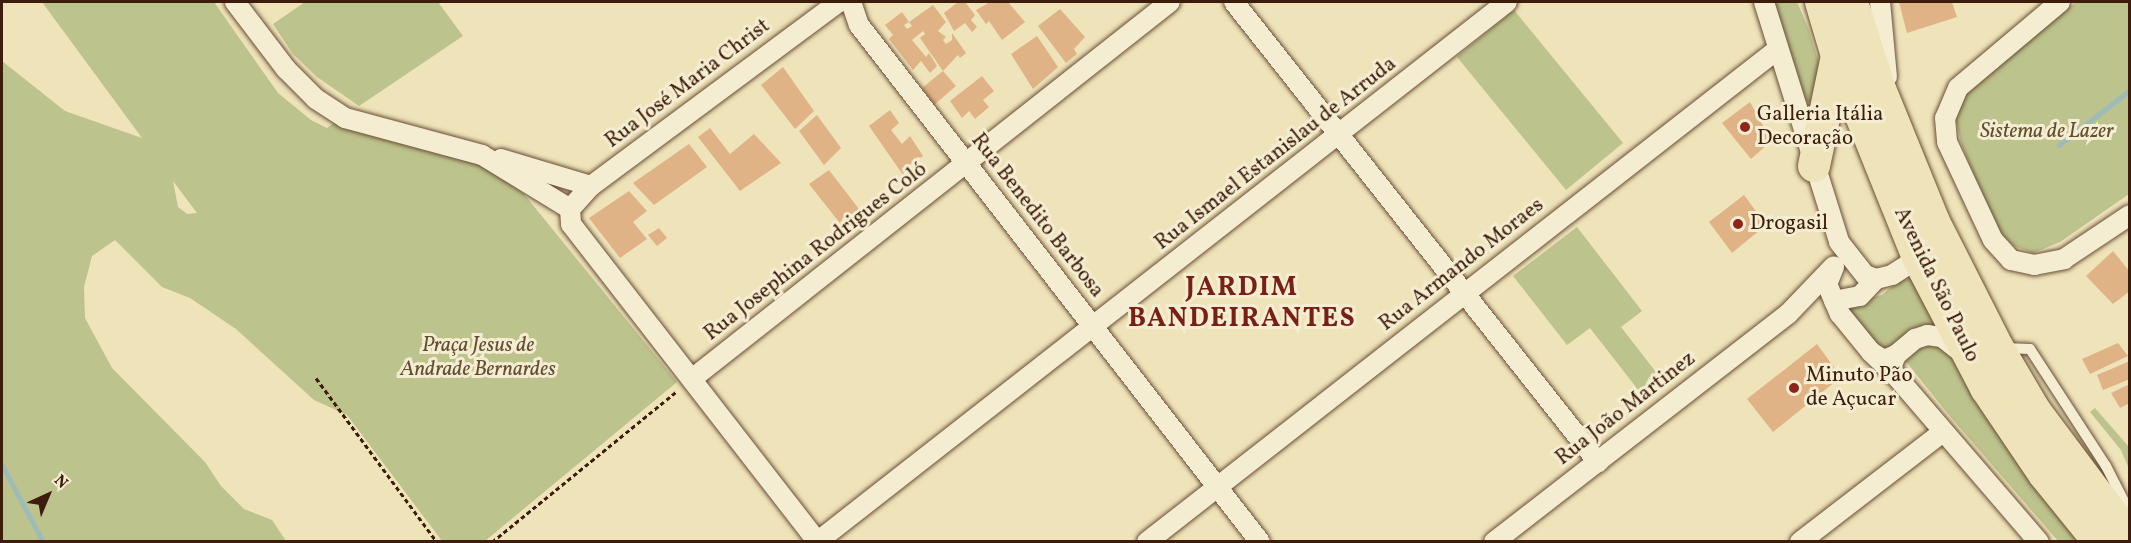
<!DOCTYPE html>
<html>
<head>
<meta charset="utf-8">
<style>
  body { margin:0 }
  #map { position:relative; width:2131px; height:543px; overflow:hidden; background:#efe3b9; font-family:Vollkorn,serif }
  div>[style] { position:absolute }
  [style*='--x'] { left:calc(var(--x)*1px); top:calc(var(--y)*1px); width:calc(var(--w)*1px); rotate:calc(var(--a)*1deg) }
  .green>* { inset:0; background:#bdc38c }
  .stream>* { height:5px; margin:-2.5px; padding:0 2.5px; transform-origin:2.5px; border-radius:2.5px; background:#9dbcb8 }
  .building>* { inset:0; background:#e0b386 }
  .path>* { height:3px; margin-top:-1.5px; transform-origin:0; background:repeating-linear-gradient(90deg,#3c1c0a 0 4.5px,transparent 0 7.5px) }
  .roads { filter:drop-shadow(0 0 2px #694e36) drop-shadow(0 0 2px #694e36) }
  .lane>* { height:10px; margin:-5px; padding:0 5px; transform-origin:5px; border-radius:5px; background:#f5edd2 }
  .street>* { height:20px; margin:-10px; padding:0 10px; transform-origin:10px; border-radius:10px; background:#f5edd2 }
  .primary>* { height:32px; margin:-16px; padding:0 16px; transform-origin:16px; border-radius:16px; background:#efe3b9 }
  .dots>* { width:16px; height:16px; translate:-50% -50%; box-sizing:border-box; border:3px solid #f5edd2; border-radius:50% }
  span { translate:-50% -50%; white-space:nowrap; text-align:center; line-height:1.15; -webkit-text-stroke:6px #f5edd2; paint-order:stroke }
  .street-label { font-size:21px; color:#3c1c0a }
  .poi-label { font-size:21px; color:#3c1c0a }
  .left { translate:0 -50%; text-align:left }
  .park-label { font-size:21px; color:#634e31; font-style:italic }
  .district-label { font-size:27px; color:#7a1f14; font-weight:700; letter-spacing:1.5px }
  .frame { position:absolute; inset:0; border:3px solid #3c1c0a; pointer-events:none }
  .north { position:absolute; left:18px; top:465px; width:60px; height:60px; -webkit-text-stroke:4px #f5edd2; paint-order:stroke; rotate:44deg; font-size:16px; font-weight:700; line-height:24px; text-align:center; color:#3c1c0a }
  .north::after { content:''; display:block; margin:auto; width:21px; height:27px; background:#3c1c0a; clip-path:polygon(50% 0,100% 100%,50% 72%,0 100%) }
</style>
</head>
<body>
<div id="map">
  <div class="green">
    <i style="clip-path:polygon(evenodd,42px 2px,214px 2px,278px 93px,311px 120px,327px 128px,335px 122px,485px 165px,523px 193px,677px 382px,485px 541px,442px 541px,347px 415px,314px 400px,236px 329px,190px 298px,162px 287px,115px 240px,92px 256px,84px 287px,85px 318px,112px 368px,205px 462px,221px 486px,244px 509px,272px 520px,286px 541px,2px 541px,2px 61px,65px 111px,142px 138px,42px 2px,173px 181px,197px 213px,187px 214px,178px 207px,173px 181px)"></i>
    <i style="clip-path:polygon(305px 2px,438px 2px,463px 36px,359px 106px,317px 77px,293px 54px,273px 24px)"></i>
    <i style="clip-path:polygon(1774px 2px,1797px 2px,1809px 30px,1820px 66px,1812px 102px,1800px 101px)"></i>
    <i style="clip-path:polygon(2076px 2px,2129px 2px,2129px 194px,2060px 242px,2033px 253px,2014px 246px,1996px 229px,1961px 143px,1955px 114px,1965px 92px)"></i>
    <i style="clip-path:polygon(1514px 10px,1623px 143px,1566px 190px,1457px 57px)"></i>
    <i style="clip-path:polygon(1577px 227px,1642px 311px,1621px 327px,1659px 376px,1639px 391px,1590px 328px,1567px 345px,1513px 276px)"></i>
    <i style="clip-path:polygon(1912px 278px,1936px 325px,1913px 328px,1898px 345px,1883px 351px,1851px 317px,1846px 304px,1882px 295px,1896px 283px)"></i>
    <i style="clip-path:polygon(1925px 343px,1942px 347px,1952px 357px,2086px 541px,2058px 541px,1948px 414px,1904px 359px)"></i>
    <i style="clip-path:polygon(2095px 408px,2129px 447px,2129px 469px,2121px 450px,2090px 412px)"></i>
  </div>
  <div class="stream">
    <i style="--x:2059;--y:145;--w:90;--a:-37.8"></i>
    <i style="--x:2;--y:465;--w:87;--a:62"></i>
  </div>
  <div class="building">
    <i style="clip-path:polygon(958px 2px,965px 2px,975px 15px,971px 20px,977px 27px,972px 32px,965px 23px,954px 31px,944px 13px)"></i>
    <i style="clip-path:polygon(990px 2px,1008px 2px,1025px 22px,1002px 40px,989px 21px,986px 24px,976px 10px)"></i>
    <i style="clip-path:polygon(1899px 2px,1952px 2px,1957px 17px,1907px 33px)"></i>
    <i style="clip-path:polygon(933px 5px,946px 22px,938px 31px,946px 37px,943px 40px,946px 44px,952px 40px,952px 33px,966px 53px,960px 58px,958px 55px,943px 71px,920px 38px,925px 34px,923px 31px,912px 40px,926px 57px,929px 53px,937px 66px,930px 73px,921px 61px,913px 70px,889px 39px,893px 35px,885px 25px,902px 12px,909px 22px,904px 25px,907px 29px,912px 26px,909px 22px)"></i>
    <i style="clip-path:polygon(1060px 9px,1085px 37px,1074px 49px,1077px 54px,1066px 63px,1038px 26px)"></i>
    <i style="clip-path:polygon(1037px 36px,1058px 67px,1033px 89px,1011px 54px)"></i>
    <i style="clip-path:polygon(783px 67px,814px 111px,795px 129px,761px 85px)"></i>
    <i style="clip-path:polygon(943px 71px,956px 86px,934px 105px,922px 88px)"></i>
    <i style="clip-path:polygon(982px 76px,994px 91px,983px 100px,989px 107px,975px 119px,969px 111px,962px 118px,950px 101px)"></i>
    <i style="clip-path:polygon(1750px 102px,1766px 131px,1768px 144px,1751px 159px,1722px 123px)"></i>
    <i style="clip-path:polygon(890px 110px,899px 123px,891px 130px,902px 144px,910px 136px,923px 156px,906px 167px,915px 181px,910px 185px,869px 126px)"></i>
    <i style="clip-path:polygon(817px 115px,841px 148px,824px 165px,799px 131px)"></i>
    <i style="clip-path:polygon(710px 128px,730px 154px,754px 134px,781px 163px,740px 191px,698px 137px)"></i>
    <i style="clip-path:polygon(689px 144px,707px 167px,654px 205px,633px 183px)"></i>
    <i style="clip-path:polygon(829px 170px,862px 213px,843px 227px,809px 184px)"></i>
    <i style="clip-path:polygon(629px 191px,647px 211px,633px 222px,647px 239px,620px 258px,589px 218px)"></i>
    <i style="clip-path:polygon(1744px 195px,1766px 225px,1732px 253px,1709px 222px)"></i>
    <i style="clip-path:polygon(659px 228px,667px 238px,657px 246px,648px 235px)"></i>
    <i style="clip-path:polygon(2113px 251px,2130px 272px,2130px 291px,2113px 304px,2086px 276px)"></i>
    <i style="clip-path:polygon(2118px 343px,2128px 356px,2090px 374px,2082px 359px)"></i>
    <i style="clip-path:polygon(1817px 344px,1841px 377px,1773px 432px,1747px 399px)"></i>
    <i style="clip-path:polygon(2130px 361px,2130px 379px,2103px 390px,2097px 375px)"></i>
    <i style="clip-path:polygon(2130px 384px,2130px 403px,2120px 408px,2111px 393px)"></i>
  </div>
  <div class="path">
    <i style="--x:316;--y:378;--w:204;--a:53.6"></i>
    <i style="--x:492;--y:542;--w:239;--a:-39.2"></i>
  </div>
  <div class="roads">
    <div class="lane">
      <i style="--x:2004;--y:348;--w:26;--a:2"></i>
      <i style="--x:2030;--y:349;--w:140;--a:57"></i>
      <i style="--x:2106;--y:466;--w:53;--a:62.9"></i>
    </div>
    <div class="street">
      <i style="--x:235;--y:2;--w:84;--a:52.7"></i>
      <i style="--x:286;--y:69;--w:42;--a:45"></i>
      <i style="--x:316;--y:99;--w:35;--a:33"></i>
      <i style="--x:345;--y:118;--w:142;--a:15.1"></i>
      <i style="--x:482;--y:155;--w:103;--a:31.5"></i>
      <i style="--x:851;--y:2;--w:24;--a:71"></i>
      <i style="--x:859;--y:25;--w:654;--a:52.2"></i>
      <i style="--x:1234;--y:2;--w:587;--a:51.65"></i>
      <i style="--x:1764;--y:2;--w:251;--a:72.6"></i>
      <i style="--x:1839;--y:242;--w:42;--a:51.8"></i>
      <i style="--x:1865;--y:275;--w:12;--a:20"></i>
      <i style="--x:1876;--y:279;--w:16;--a:-14"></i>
      <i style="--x:1892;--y:275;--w:31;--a:-33"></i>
      <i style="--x:1880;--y:2;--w:75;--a:84.7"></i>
      <i style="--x:2060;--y:2;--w:133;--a:139.9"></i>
      <i style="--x:1958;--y:88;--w:33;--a:113"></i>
      <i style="--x:1945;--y:118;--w:24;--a:85"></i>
      <i style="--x:1947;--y:142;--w:108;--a:64.9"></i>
      <i style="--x:1993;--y:240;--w:27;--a:48"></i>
      <i style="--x:2011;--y:260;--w:24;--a:12"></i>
      <i style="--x:2034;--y:265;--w:31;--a:-11"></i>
      <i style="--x:2064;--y:259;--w:79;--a:-33.7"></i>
      <i style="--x:501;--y:159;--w:94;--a:16.7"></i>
      <i style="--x:570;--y:209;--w:15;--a:86"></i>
      <i style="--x:571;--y:224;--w:403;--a:52.2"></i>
      <i style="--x:570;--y:209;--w:31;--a:-48"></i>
      <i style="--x:591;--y:186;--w:309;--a:-36.6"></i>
      <i style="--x:1834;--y:267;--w:18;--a:112"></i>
      <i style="--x:1827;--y:284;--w:33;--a:67"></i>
      <i style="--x:1840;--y:314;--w:49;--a:50.8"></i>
      <i style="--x:1871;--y:352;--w:15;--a:32"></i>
      <i style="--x:1884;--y:360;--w:13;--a:-23"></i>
      <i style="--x:1834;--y:301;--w:26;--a:-11"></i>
      <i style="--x:1860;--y:296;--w:23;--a:-47"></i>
      <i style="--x:1871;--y:352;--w:35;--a:44"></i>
      <i style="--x:1896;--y:376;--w:219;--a:49.3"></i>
      <i style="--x:1892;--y:365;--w:11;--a:-68"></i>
      <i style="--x:1896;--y:355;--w:25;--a:-40"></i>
      <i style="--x:1915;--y:339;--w:13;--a:-18"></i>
      <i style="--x:1927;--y:335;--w:15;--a:8"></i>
      <i style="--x:1942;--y:337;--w:24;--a:38"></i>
      <i style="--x:693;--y:378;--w:607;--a:-38.25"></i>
      <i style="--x:817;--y:542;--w:876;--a:-38.05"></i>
      <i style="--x:1147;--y:542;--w:801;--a:-38"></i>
      <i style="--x:1494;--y:542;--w:372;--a:-37.8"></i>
      <i style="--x:1788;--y:314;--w:66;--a:-46.2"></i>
      <i style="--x:1800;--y:542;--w:180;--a:-37.6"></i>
    </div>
    <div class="primary">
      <i style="--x:1821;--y:2;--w:56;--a:73.5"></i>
      <i style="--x:1837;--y:56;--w:218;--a:68.1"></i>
      <i style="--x:1918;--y:258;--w:147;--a:62.4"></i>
      <i style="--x:1986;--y:388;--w:104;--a:56"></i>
      <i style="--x:2044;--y:474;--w:87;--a:51"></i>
      <i style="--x:1852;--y:2;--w:86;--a:72.4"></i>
      <i style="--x:1878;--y:84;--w:149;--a:67.9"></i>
      <i style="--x:1934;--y:222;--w:141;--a:63.1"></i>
      <i style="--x:1998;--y:348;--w:73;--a:59.6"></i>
      <i style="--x:2035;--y:411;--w:159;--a:53.2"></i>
      <i style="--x:1814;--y:166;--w:112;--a:-78.2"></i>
    </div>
  </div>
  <div class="dots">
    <i style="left:1745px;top:127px;background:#8f2418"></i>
    <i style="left:1738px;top:224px;background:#8f2418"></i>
    <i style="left:1794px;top:388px;background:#8f2418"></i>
  </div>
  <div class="street-label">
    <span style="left:688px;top:84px;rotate:-37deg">Rua José Maria Christ</span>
    <span style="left:1276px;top:154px;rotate:-38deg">Rua Ismael Estanislau de Arruda</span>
    <span style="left:1037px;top:216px;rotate:52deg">Rua Benedito Barbosa</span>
    <span style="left:816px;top:252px;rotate:-38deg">Rua Josephina Rodrigues Coló</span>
    <span style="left:1462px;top:265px;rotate:-38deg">Rua Armando Moraes</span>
    <span style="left:1936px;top:285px;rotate:64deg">Avenida São Paulo</span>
    <span style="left:1626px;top:409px;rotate:-38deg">Rua João Martinez</span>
  </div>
  <div class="poi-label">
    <span class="left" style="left:1757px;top:127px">Galleria Itália<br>Decoração</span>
    <span class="left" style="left:1750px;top:224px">Drogasil</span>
    <span class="left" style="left:1806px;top:388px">Minuto Pão<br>de Açucar</span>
  </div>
  <div class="park-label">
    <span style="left:2047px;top:132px">Sistema de Lazer</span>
    <span style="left:478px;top:358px">Praça Jesus de<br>Andrade Bernardes</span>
  </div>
  <div class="district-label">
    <span style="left:1242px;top:304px">JARDIM<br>BANDEIRANTES</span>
  </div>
  <div class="frame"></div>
  <div class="north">N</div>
</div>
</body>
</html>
